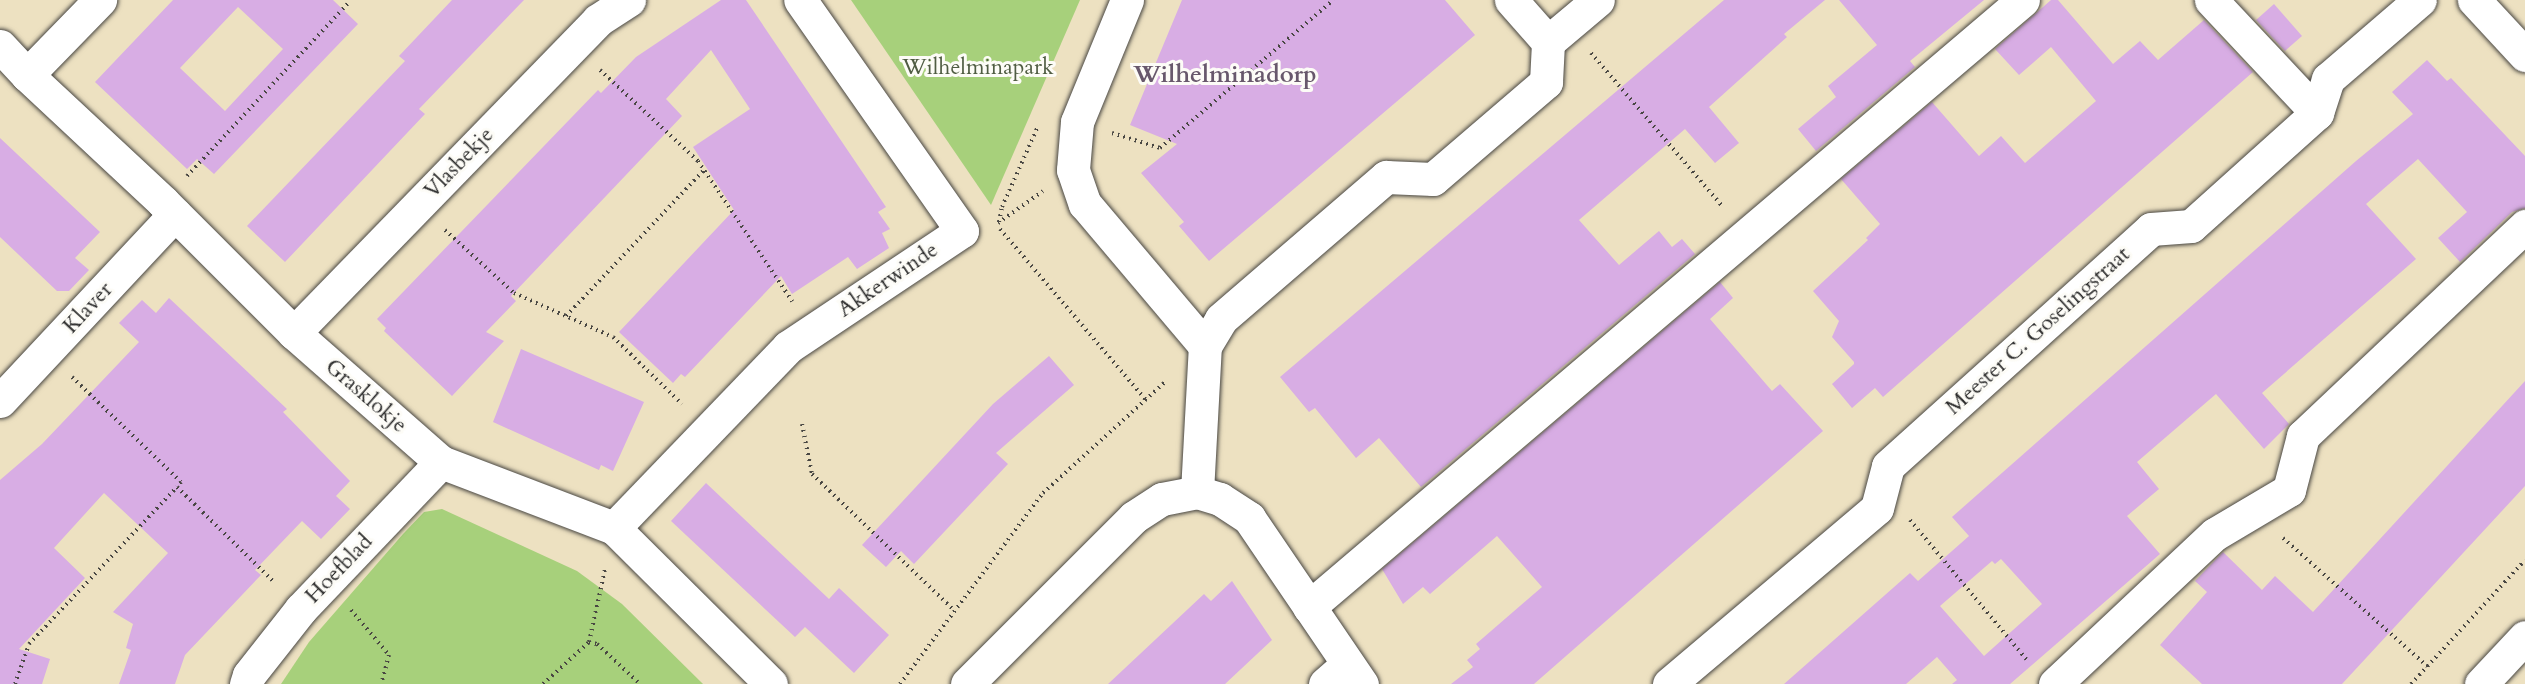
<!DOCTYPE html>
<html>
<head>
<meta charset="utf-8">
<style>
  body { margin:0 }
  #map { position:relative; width:2525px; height:684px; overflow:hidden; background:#ede1c1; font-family:Cardo,serif }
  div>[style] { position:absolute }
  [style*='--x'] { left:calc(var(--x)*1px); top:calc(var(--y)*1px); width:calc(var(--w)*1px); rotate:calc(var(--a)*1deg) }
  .green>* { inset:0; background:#a7d07b }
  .building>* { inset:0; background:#d8ade4 }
  .path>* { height:4px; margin-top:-2px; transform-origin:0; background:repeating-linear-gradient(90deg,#484642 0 1.5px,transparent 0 6px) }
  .roads { filter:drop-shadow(0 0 2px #484642) drop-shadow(0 0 2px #484642) }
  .minor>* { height:33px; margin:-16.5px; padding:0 16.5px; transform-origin:16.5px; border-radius:16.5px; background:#fff }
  span { translate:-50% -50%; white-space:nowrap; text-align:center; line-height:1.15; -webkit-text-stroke:6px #fdfcf7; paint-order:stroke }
  .park-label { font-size:22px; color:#505d43 }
  .street-label { font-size:22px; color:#2b2b2b }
  .neighbourhood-label { font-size:24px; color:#68586c; font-weight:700 }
</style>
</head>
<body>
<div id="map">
  <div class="green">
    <i style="clip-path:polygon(851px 0,1080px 0,991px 205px)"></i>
    <i style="clip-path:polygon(442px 509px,577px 571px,622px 604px,703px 684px,281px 684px,309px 642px,403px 534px,424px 512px)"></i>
  </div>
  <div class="building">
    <i style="clip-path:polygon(evenodd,173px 0,333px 0,358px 24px,214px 174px,197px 159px,187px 169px,95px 82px,173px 0,238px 7px,283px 49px,225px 111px,180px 68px,238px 7px)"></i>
    <i style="clip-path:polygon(452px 0,524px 0,419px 109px,425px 114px,285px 262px,247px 226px,405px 61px,399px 56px)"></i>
    <i style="clip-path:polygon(721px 0,746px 0,886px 207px,878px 212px,890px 229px,882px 233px,889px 248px,857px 269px,848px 257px,792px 294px,781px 276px,685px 377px,681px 374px,673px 383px,619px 332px,734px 210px,693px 147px,750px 109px,711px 50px,666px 99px,682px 116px,511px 296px,516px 301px,486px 332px,504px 341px,452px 396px,384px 331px,386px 328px,377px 319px,598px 90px,601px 93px,636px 57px)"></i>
    <i style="clip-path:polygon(1182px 0,1445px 0,1475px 35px,1209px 261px,1179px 226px,1184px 222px,1141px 173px,1177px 144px,1130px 125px)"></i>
    <i style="clip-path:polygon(1724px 0,1825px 0,1784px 34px,1787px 37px,1709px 107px,1739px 143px,1715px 163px,1685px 129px,1579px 220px,1619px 265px,1659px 231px,1672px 247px,1682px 239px,1695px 254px,1421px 487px,1379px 438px,1356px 458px,1315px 408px,1309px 412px,1280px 377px)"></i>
    <i style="clip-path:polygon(1839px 0,1984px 0,1910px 61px,1915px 67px,1816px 151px,1798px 129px,1836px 97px,1828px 86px,1877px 45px)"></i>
    <i style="clip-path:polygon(2051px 0,2058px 0,2113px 64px,2140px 41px,2158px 60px,2204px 20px,2253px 72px,1883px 397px,1875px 388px,1852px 408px,1832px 384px,1854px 364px,1854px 362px,1832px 337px,1839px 321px,1813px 291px,1868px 240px,1866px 238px,1880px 224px,1841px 179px,1932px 102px,1979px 156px,2001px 136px,2025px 163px,2096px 101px,2051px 47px,2019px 75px,1995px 49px)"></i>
    <i style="clip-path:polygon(2274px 4px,2302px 36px,2285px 51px,2256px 20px)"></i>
    <i style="clip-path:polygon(evenodd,2427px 60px,2447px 81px,2451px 78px,2525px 156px,2525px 208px,2512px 212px,2460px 262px,2438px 238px,2467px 212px,2418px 159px,2366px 204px,2416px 259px,2262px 393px,2289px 424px,2264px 449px,2216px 394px,2137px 462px,2159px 489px,2127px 516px,2160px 554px,2010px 684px,1952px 684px,1957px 680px,1937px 657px,1906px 684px,1784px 684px,1910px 573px,1918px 581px,1969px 536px,1952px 517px,2356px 161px,2413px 114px,2392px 92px,2427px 60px,2001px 559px,2042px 604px,1984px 656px,1940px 606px,1992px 561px,1995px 564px,2001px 559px)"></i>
    <i style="clip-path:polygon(0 138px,100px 232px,75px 258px,89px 270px,69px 291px,57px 291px,0 237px)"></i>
    <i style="clip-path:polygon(1720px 282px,1733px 298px,1710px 319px,1772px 391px,1780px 384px,1823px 431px,1534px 684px,1451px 684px,1473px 667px,1467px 660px,1480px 649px,1476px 644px,1542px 587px,1497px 536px,1430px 594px,1423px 587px,1403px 604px,1382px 569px)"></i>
    <i style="clip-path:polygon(169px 298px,287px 409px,283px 412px,350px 481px,336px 496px,350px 509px,321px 539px,302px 521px,255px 570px,261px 575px,185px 655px,175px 684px,119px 684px,131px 650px,126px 648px,133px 624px,113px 612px,168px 553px,104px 493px,54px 548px,85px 578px,19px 649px,50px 659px,42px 684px,0 684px,0 480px,42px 444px,139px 342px,119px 323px,142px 300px,156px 313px)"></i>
    <i style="clip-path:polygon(521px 349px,644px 402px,613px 471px,601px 465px,599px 470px,493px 422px)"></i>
    <i style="clip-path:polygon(1049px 356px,1074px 385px,996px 453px,1008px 464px,914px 564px,901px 551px,886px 567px,862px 545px,993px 404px)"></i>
    <i style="clip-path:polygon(2525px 381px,2525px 486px,2342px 684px,2202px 684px,2160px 645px,2207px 592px,2195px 581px,2223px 552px,2262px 590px,2275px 576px,2313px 612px)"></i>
    <i style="clip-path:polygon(706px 483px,829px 599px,839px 588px,889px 635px,854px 673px,805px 627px,795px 637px,671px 521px)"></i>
    <i style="clip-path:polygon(1232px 581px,1272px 640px,1225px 684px,1108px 684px,1204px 594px,1211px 601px)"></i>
  </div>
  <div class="path">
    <i style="--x:1591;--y:53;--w:203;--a:49.4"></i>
    <i style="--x:600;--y:70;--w:134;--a:42.9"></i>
    <i style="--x:698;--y:161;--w:169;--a:56.1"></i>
    <i style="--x:1112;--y:133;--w:50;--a:17.4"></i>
    <i style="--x:1160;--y:148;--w:228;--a:-40.5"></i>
    <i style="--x:187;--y:176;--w:239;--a:-47"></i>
    <i style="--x:999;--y:222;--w:15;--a:-79"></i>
    <i style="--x:1002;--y:207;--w:89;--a:-66"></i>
    <i style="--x:998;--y:223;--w:55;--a:-35.4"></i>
    <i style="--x:1000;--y:229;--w:225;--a:49.5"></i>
    <i style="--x:445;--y:230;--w:93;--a:42.4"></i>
    <i style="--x:514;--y:293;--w:108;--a:24"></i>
    <i style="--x:613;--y:337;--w:96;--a:44.2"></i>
    <i style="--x:566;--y:316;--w:201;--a:-46.6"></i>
    <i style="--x:72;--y:377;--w:151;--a:43.9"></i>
    <i style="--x:181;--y:482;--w:6;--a:129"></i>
    <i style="--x:177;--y:487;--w:137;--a:44.4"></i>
    <i style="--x:802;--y:424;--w:51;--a:78.7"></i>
    <i style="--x:812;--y:474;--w:197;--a:43.8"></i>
    <i style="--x:1910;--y:520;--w:184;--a:50.1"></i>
    <i style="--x:2283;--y:538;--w:193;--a:41.6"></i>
    <i style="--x:351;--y:610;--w:59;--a:49.8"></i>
    <i style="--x:389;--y:655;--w:30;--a:105"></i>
    <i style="--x:589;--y:642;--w:8;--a:14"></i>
    <i style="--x:597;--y:644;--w:59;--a:42.9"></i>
    <i style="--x:15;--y:684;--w:42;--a:-70.7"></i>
    <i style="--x:29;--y:644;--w:216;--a:-46.7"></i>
    <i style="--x:543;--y:684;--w:62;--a:-42.4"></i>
    <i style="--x:589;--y:642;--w:75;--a:-77.6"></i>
    <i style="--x:900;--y:684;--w:239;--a:-53.2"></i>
    <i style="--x:1043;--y:493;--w:165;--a:-42.3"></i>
    <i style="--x:2411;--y:684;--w:168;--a:-47.4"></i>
  </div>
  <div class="roads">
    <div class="minor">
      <i style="--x:1127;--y:0;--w:132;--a:112.3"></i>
      <i style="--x:1077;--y:122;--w:48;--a:94.8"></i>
      <i style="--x:1073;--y:170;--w:36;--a:71"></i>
      <i style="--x:1085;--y:204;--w:186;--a:49.8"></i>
      <i style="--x:1511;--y:0;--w:56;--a:48.6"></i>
      <i style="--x:2211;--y:0;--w:155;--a:46.8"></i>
      <i style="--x:2474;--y:0;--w:75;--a:47.2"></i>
      <i style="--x:0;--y:46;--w:40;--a:47"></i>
      <i style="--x:27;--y:75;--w:186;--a:43"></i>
      <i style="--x:163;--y:202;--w:185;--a:45"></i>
      <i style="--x:294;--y:333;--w:196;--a:41.3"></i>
      <i style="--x:441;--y:462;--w:185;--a:20.9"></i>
      <i style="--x:614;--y:528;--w:221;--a:44.8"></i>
      <i style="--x:27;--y:75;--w:105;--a:-45.8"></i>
      <i style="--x:294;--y:333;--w:436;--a:-45.8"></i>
      <i style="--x:598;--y:20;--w:37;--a:-33"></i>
      <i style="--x:0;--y:401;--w:256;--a:-46.9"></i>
      <i style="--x:1197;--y:492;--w:146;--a:-86.9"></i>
      <i style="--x:1205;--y:346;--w:31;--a:-59"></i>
      <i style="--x:1221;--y:319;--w:218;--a:-40.7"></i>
      <i style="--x:1386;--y:177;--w:47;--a:2.4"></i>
      <i style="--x:1433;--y:179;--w:149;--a:-40.6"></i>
      <i style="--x:1546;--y:82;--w:40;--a:-87.1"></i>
      <i style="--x:1548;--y:42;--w:65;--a:-40"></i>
      <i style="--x:614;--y:528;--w:251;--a:-46.1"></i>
      <i style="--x:788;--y:347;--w:209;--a:-33.7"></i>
      <i style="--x:962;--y:231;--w:282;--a:-125"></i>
      <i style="--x:1309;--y:607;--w:937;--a:-40.37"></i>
      <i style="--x:246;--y:684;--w:9;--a:-72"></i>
      <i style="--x:249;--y:675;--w:84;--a:-51.8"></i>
      <i style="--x:301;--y:609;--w:203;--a:-46.4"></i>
      <i style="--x:967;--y:684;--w:236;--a:-45"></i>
      <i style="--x:1134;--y:517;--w:33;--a:-33"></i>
      <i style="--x:1162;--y:499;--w:36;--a:-11"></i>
      <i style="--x:1197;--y:492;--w:24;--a:17"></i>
      <i style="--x:1220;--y:499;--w:35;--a:33"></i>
      <i style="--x:1249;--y:518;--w:201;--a:55.8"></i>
      <i style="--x:1325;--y:684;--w:30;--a:-41"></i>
      <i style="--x:1669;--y:684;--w:272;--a:-40.2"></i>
      <i style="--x:1877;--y:508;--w:43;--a:-75.3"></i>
      <i style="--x:1888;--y:466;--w:354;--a:-42"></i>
      <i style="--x:2151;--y:229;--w:40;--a:-4.3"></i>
      <i style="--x:2191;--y:226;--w:169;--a:-41.9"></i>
      <i style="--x:2317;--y:113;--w:36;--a:-72"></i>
      <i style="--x:2328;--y:79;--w:121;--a:-40.7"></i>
      <i style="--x:2055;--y:684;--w:219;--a:-43.2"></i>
      <i style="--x:2215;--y:534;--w:86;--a:-30.7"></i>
      <i style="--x:2289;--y:490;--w:56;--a:-75.5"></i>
      <i style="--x:2303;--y:436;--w:306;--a:-43.4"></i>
      <i style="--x:2481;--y:684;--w:64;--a:-46.9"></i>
    </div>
  </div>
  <div class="park-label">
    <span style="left:978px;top:68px">Wilhelminapark</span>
  </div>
  <div class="street-label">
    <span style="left:459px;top:163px;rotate:-46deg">Vlasbekje</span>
    <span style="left:888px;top:280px;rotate:-34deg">Akkerwinde</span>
    <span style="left:88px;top:308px;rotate:-47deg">Klaver</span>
    <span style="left:2038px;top:331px;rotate:-42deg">Meester C. Goselingstraat</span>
    <span style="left:366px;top:396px;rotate:41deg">Grasklokje</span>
    <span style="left:339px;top:569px;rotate:-46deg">Hoefblad</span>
  </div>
  <div class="neighbourhood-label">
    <span style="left:1225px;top:75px">Wilhelminadorp</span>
  </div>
</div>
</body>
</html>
